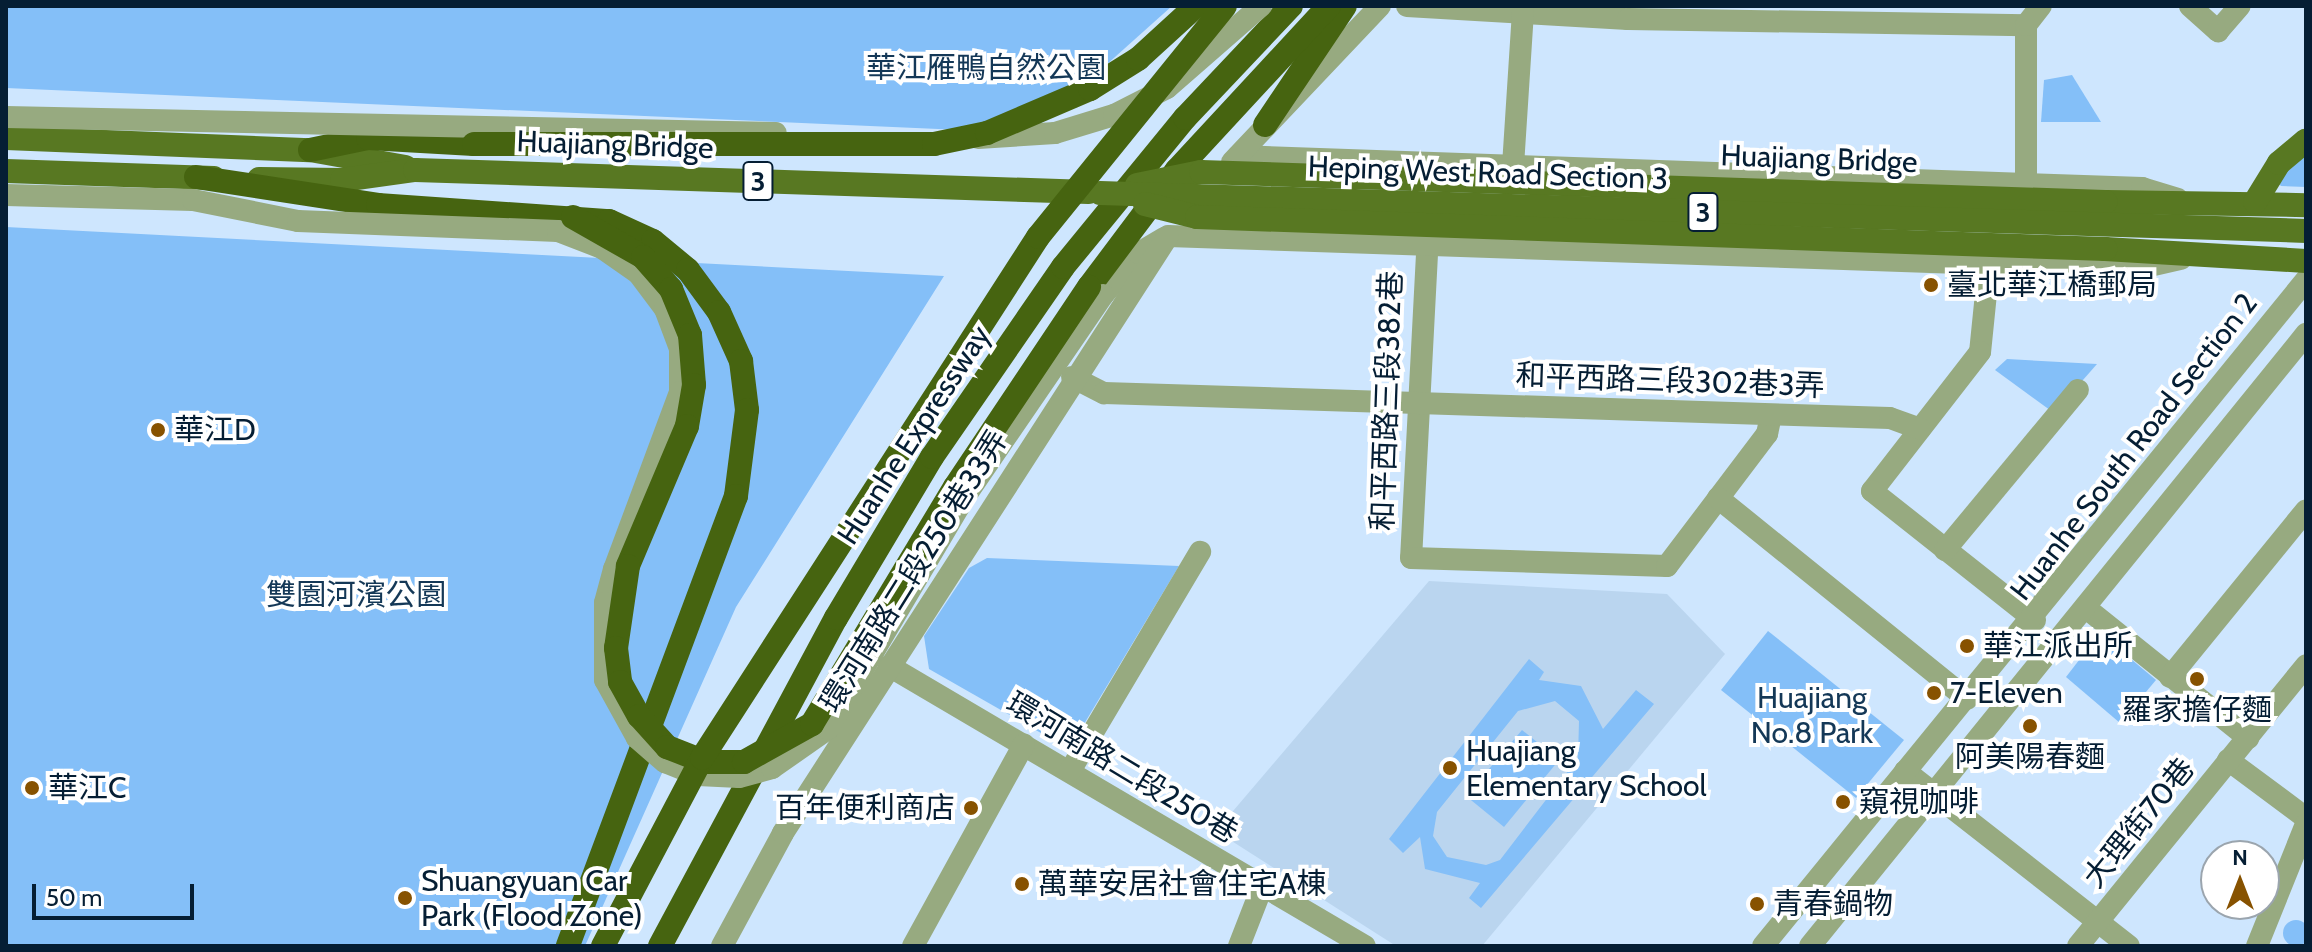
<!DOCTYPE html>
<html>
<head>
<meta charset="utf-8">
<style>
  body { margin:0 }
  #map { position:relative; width:2312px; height:952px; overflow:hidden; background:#cee6fe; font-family:Cabin,"Noto Sans TC",sans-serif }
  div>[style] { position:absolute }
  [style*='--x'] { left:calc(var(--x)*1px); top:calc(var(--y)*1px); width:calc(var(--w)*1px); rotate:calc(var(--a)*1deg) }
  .built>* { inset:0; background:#bad5ef }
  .green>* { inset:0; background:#84bff8 }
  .round { border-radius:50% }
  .minor>* { height:22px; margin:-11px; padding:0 11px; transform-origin:11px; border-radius:11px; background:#97aa80 }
  .major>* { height:24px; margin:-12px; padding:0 12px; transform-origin:12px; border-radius:12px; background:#587822 }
  .highway>* { height:24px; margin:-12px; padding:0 12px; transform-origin:12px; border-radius:12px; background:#466410 }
  .minor-bridge>* { height:22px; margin:-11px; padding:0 11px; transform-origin:11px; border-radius:11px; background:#97aa80 }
  .major-bridge>* { height:24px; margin:-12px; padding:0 12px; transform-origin:12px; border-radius:12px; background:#587822 }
  .highway-bridge>* { height:24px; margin:-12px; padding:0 12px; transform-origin:12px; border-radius:12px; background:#466410 }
  .dots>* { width:22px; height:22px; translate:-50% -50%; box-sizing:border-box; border:4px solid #fff; border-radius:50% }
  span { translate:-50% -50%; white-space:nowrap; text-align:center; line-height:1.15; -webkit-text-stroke:8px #fff; paint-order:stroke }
  .shield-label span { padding:2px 6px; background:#fff; border:2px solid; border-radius:6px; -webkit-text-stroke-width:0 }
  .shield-label { font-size:28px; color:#051e34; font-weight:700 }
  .park-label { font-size:30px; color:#143857 }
  .street-label { font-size:30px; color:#051e34 }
  .poi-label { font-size:30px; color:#051e34 }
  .left { translate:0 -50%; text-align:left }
  .right { translate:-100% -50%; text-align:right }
  .frame { position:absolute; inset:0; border:8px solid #051e34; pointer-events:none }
  .north { position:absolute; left:2200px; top:840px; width:80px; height:80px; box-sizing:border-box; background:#fff; border:2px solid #9ba5ae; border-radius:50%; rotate:0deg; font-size:22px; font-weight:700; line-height:32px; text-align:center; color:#051e34 }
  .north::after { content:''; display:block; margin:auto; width:28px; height:36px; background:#875200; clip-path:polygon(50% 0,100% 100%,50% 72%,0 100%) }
  .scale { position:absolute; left:32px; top:884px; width:162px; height:36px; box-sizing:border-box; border:4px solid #051e34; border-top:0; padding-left:10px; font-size:24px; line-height:28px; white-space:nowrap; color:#051e34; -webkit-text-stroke:6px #fff; paint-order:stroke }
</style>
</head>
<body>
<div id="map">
  <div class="built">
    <i style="clip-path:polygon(1429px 581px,1667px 594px,1725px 654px,1482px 946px,1396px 946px,1216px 831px)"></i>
  </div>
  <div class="green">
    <i style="clip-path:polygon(6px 6px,1172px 6px,1030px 133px,6px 88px)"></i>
    <i style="clip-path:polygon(2072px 75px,2101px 122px,2041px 122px,2044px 80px)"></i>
    <i style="clip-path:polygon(2306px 153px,2306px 187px,2281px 186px,2277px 182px)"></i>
    <i style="clip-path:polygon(6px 227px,944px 276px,736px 607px,585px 946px,6px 946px)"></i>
    <i style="clip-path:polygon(2007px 359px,2097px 364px,2054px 413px,1995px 370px)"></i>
    <i style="clip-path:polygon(987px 558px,1179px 566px,1069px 749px,929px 669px,924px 636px,969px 568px)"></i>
    <i style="clip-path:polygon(1768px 631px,1904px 740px,1856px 798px,1721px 690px)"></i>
    <i style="clip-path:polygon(2100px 633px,2156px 680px,2120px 723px,2066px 677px)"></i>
    <i style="clip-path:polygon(evenodd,1529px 659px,1544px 672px,1539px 680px,1581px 686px,1603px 729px,1636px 690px,1654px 704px,1481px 908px,1469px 898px,1480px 883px,1425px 869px,1420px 837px,1403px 853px,1389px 839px,1529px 659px,1555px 701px,1579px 721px,1578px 758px,1500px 860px,1486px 865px,1447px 857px,1433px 836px,1437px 812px,1518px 711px,1555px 701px)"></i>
    <i style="clip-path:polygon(1522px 730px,1559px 760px,1504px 827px,1466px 796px)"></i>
    <i class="round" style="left:2283px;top:920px;width:26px;height:26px"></i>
  </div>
  <div class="minor">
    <i style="--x:1407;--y:6;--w:221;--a:3.4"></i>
    <i style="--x:1628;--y:19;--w:398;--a:0.9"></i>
    <i style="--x:2190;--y:6;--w:38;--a:42"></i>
    <i style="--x:2218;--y:31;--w:33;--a:-49"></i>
    <i style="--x:1238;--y:156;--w:905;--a:2.03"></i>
    <i style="--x:2142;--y:188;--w:37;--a:17"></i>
    <i style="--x:1232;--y:162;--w:215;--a:-46.5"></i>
    <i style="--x:1513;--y:166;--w:154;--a:-86.3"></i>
    <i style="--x:2026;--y:186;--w:161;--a:-90"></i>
    <i style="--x:2026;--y:25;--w:24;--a:-52"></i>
    <i style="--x:1428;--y:235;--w:323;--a:93"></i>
    <i style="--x:1411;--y:558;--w:256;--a:1.8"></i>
    <i style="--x:1667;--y:566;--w:166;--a:-52.9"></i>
    <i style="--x:1767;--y:434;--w:19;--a:-78"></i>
    <i style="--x:1168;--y:236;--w:821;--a:1.95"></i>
    <i style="--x:1989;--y:264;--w:156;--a:1.1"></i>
    <i style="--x:2145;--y:267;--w:37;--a:-13"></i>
    <i style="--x:1989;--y:264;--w:88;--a:95.8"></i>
    <i style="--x:1980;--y:352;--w:176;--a:127.8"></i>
    <i style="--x:1872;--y:491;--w:208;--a:38.4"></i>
    <i style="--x:1103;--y:295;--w:55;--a:-49.4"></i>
    <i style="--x:1139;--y:253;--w:29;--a:-31"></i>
    <i style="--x:1072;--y:377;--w:36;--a:27"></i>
    <i style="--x:1104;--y:393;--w:786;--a:1.82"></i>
    <i style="--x:1890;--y:418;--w:32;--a:20"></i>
    <i style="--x:1718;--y:498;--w:320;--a:38.9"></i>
    <i style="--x:1945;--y:550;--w:208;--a:-50.3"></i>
    <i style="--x:2086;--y:608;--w:208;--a:38.7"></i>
    <i style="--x:889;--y:666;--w:552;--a:30.47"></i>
    <i style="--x:2170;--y:677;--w:215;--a:-50.8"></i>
    <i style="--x:2228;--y:760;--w:97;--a:36.6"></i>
    <i style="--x:1070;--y:771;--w:255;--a:-59.3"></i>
    <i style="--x:1905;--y:771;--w:284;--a:38"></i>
    <i style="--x:722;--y:946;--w:128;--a:-61.6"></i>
    <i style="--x:783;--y:833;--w:710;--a:-57.18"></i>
    <i style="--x:913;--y:946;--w:230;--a:-61.2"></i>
    <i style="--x:1239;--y:946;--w:63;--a:-68.7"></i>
    <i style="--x:1763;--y:946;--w:859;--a:-50.81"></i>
    <i style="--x:1810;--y:946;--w:788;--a:-50.98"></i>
    <i style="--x:2078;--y:946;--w:362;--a:-50.9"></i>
    <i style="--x:2257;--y:946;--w:131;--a:-68.1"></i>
  </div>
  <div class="major">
    <i style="--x:6;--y:138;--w:304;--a:2.3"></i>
    <i style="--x:310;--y:150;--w:97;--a:10.1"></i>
    <i style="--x:6;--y:171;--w:208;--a:1.9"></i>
    <i style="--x:259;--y:179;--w:83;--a:0.7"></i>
    <i style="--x:342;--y:180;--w:74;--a:-7.8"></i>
    <i style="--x:415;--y:170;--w:674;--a:1.87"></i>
    <i style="--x:2106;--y:202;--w:200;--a:0.9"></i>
    <i style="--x:2255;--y:202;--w:46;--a:-58.4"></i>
    <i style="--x:2279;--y:163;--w:35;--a:-40"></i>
    <i style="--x:2105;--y:249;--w:201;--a:3.4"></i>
  </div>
  <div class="highway">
    <i style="--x:1265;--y:125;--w:143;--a:-56.1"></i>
    <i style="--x:310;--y:150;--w:59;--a:-11.7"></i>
    <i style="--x:368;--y:138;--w:106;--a:3.2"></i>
    <i style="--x:196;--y:177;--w:184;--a:8.7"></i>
    <i style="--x:378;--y:205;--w:232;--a:4"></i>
    <i style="--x:609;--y:221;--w:48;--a:24.4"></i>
    <i style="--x:653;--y:241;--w:45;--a:39.6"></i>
    <i style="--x:688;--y:270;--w:52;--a:53.6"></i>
    <i style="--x:719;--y:312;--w:54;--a:65.8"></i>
    <i style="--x:741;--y:361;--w:49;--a:83"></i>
    <i style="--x:747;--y:410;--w:87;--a:97.3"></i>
    <i style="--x:736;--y:496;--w:480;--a:110.5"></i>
    <i style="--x:1089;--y:287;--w:146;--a:-53.1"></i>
    <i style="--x:1177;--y:170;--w:224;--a:-47.2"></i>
    <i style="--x:660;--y:946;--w:372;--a:-61.8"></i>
    <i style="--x:836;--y:618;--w:187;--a:-59.2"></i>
    <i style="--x:932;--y:457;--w:231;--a:-55.4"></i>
    <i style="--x:1063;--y:267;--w:193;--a:-50.7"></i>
    <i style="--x:1185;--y:118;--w:154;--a:-46.6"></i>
  </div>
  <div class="minor-bridge">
    <i style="--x:6;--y:117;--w:770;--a:1.19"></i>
    <i style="--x:978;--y:138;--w:77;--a:-3.7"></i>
    <i style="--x:1055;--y:133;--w:62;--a:-17"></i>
    <i style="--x:1114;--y:115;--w:59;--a:-27"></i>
    <i style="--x:1167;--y:88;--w:125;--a:-41.1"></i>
    <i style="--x:6;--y:195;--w:187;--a:1.5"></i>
    <i style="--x:193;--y:200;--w:107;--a:11.3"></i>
    <i style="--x:298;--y:221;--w:260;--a:2.2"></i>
    <i style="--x:558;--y:231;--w:47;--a:21.1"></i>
    <i style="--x:602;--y:248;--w:44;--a:34.8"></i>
    <i style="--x:638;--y:273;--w:45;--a:53.1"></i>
    <i style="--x:665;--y:309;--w:43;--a:69.4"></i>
    <i style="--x:680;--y:349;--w:43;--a:90"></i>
    <i style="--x:680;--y:392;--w:189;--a:110.4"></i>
    <i style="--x:614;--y:569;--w:35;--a:105"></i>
    <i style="--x:605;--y:603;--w:77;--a:90"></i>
    <i style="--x:605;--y:680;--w:66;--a:61.1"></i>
    <i style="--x:637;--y:738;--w:37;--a:41"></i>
    <i style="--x:665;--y:762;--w:35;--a:22"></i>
    <i style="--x:698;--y:775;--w:41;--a:2.8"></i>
    <i style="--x:739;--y:777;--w:34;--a:-15"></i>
    <i style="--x:772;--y:768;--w:68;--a:-34.9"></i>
    <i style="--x:828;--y:729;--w:268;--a:-59.5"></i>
    <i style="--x:964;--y:498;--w:246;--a:-55.6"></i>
  </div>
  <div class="major-bridge">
    <i style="--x:1137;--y:185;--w:65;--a:-11.5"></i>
    <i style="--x:1201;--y:172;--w:905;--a:1.9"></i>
    <i style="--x:1100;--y:193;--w:1207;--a:1.8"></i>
    <i style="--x:1145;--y:204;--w:54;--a:14"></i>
    <i style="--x:1197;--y:217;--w:909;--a:2.02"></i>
  </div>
  <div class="highway-bridge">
    <i style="--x:474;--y:144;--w:460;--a:0"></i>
    <i style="--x:934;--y:144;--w:54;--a:-11.7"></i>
    <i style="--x:987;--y:133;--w:112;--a:-23.1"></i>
    <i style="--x:1090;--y:89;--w:57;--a:-32"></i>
    <i style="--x:1138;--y:59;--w:79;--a:-42.4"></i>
    <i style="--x:573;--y:217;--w:81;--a:29.7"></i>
    <i style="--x:643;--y:257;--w:43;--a:48.8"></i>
    <i style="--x:671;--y:289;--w:50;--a:67.6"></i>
    <i style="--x:690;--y:335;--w:50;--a:85.4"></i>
    <i style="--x:694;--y:385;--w:42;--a:99.7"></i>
    <i style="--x:687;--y:426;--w:152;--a:112.9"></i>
    <i style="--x:628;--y:566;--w:83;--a:98.3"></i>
    <i style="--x:616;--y:648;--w:34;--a:83"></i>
    <i style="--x:620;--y:682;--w:39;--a:61"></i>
    <i style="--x:639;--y:716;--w:42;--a:47.9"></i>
    <i style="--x:667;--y:747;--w:41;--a:21.5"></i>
    <i style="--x:705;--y:762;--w:39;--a:0"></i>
    <i style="--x:744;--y:762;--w:78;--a:-29.2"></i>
    <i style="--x:812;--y:724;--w:277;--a:-58.9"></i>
    <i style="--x:955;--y:487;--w:241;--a:-56.2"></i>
    <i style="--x:603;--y:946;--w:212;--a:-62.2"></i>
    <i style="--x:702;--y:758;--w:620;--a:-57.18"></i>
    <i style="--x:1038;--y:237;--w:297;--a:-51"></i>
  </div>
  <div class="dots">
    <i style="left:1931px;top:285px;background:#875200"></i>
    <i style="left:158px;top:430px;background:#875200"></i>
    <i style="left:1967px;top:646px;background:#875200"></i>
    <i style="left:2197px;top:679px;background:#875200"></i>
    <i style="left:1934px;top:693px;background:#875200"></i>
    <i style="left:2030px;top:726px;background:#875200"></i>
    <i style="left:1450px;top:768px;background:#875200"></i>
    <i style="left:32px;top:788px;background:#875200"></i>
    <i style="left:1843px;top:802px;background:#875200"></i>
    <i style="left:971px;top:808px;background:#875200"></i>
    <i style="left:1022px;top:884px;background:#875200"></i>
    <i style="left:405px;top:898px;background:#875200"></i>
    <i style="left:1757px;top:904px;background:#875200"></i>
  </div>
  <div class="shield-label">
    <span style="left:758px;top:181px">3</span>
    <span style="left:1703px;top:212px">3</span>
  </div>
  <div class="park-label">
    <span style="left:986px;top:68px">華江雁鴨自然公園</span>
    <span style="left:356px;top:595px">雙園河濱公園</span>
    <span style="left:1812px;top:715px">Huajiang<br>No.8 Park</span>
  </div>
  <div class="street-label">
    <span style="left:615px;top:145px;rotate:2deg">Huajiang Bridge</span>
    <span style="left:1819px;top:159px;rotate:2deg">Huajiang Bridge</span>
    <span style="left:1488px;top:173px;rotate:2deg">Heping West Road Section 3</span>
    <span style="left:1670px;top:381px;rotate:2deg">和平西路三段302巷3弄</span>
    <span style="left:1387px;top:401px;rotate:-88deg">和平西路三段382巷</span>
    <span style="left:914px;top:435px;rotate:-57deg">Huanhe Expressway</span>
    <span style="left:2134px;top:447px;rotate:-52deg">Huanhe South Road Section 2</span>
    <span style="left:914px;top:571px;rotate:-58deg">環河南路二段250巷33弄</span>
    <span style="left:1122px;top:768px;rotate:31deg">環河南路二段250巷</span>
    <span style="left:2139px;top:823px;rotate:-51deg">大理街70巷</span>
  </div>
  <div class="poi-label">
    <span class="left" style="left:1947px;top:285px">臺北華江橋郵局</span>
    <span class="left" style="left:174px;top:430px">華江D</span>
    <span class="left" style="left:1983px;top:646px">華江派出所</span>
    <span class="left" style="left:1950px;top:693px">7-Eleven</span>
    <span style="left:2197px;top:710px">羅家擔仔麵</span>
    <span class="left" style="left:1466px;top:768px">Huajiang<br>Elementary School</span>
    <span style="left:2030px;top:757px">阿美陽春麵</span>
    <span class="left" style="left:48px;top:788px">華江C</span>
    <span class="left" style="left:1859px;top:802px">窺視咖啡</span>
    <span class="right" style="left:955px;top:808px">百年便利商店</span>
    <span class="left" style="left:421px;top:898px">Shuangyuan Car<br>Park (Flood Zone)</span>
    <span class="left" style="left:1038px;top:884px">萬華安居社會住宅A棟</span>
    <span class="left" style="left:1773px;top:904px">青春鍋物</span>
  </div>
  <div class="frame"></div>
  <div class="north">N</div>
  <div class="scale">50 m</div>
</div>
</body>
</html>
